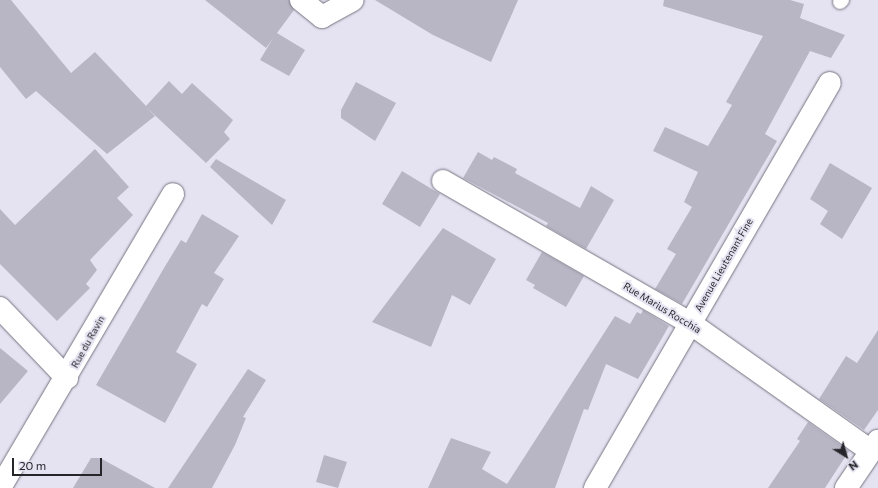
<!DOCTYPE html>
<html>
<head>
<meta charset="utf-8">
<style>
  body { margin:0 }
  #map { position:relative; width:878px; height:488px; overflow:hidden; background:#e5e3f1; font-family:Commissioner,sans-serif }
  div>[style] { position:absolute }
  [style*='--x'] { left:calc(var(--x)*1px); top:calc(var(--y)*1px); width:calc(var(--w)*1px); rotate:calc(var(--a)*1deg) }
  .building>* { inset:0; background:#b8b6c4 }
  .roads { filter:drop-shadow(0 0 1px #757380) drop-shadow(0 0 1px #757380) }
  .service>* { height:14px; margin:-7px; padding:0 7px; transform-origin:7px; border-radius:7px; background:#fff }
  .minor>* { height:22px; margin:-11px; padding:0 11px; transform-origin:11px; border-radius:11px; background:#fff }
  span { translate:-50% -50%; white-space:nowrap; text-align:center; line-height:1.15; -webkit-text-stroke:4px #e5e3f1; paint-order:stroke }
  .street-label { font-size:10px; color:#25252a }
  .north { position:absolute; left:826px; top:436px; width:40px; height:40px; -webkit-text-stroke:3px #e5e3f1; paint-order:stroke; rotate:143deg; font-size:11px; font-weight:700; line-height:16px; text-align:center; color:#25252a }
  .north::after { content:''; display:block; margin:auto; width:14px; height:18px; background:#25252a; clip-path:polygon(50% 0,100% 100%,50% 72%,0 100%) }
  .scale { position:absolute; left:12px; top:458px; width:90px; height:18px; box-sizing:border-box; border:2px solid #25252a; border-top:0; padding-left:5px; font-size:12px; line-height:14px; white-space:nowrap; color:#25252a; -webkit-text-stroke:3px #e5e3f1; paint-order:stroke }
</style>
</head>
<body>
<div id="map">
  <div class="building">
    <i style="clip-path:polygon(0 0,11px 0,71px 73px,95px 52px,146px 106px,169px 81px,182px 94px,192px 83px,233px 120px,224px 132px,230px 139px,206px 163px,146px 107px,155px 116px,107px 154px,36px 91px,26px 99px,0 67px)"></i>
    <i style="clip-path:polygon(205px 0,289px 0,294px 10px,277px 33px,305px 50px,289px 76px,260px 60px,273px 38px,266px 48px)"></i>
    <i style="clip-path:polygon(375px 0,518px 0,491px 62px,433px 35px)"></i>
    <i style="clip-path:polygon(664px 0,790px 0,804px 4px,800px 18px,845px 35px,831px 58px,810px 51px,765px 134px,777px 141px,682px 304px,655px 289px,676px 254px,667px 249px,692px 207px,684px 202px,698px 172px,653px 151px,665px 127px,708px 146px,732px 105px,726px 102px,763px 36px,663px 6px)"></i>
    <i style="clip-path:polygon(356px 82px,396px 103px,375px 141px,341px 118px,341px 110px)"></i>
    <i style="clip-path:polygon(95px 149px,129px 187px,117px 198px,133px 215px,90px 260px,97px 270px,86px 284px,90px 288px,57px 321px,0 264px,0 209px,15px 225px)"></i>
    <i style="clip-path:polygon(478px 152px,492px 160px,494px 157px,517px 169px,515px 173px,580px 208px,591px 186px,614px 200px,586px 249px,546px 226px,548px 223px,463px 178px)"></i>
    <i style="clip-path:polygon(216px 159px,286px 200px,272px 225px,210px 167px)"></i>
    <i style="clip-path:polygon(830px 163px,872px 188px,842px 239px,820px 224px,828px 211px,810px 199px)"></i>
    <i style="clip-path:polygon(402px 171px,440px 194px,420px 227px,382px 204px)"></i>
    <i style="clip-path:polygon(202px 214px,239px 236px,214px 273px,224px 279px,207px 307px,202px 304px,176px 352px,197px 364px,165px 423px,96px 385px,164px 268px,181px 240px,186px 243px)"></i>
    <i style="clip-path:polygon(443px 228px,496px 259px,470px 305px,452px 295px,431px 347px,372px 322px)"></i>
    <i style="clip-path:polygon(542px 252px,584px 276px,566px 307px,533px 288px,535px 285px,526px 280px)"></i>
    <i style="clip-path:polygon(643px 310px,669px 326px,638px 379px,606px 364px,588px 410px,584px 409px,555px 488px,428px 488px,451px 438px,491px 452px,482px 469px,507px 484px,615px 316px,630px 324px,637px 312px,641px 314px)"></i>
    <i style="clip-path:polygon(878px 330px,878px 410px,864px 430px,819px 399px,846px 356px,857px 363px)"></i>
    <i style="clip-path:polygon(0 348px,28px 371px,0 404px)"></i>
    <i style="clip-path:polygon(248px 369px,266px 380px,243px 417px,246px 418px,235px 445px,212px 488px,168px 488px)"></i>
    <i style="clip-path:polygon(808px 422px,849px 451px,825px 488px,768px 488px,800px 441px,797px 439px)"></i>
    <i style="clip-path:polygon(324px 455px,347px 462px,338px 488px,316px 482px)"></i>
    <i style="clip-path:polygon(91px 458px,100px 458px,155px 488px,73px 488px)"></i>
  </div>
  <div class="roads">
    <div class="service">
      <i style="--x:840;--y:2;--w:3;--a:-45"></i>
    </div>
    <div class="minor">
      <i style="--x:301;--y:0;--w:27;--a:39"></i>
      <i style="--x:322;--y:17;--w:35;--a:-29"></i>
      <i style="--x:443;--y:181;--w:285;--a:29.9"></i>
      <i style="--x:690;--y:323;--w:222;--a:35.3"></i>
      <i style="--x:0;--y:308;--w:97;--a:46.3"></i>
      <i style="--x:0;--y:488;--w:341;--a:-59.5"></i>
      <i style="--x:595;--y:488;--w:468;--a:-59.9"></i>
      <i style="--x:846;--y:488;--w:57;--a:-55.8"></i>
    </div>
  </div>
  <div class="street-label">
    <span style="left:724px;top:265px;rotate:-60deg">Avenue Lieutenant Fine</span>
    <span style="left:662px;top:308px;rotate:31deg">Rue Marius Rocchia</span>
    <span style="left:88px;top:342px;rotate:-61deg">Rue du Ravin</span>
  </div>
  <div class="north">N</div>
  <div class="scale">20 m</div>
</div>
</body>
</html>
